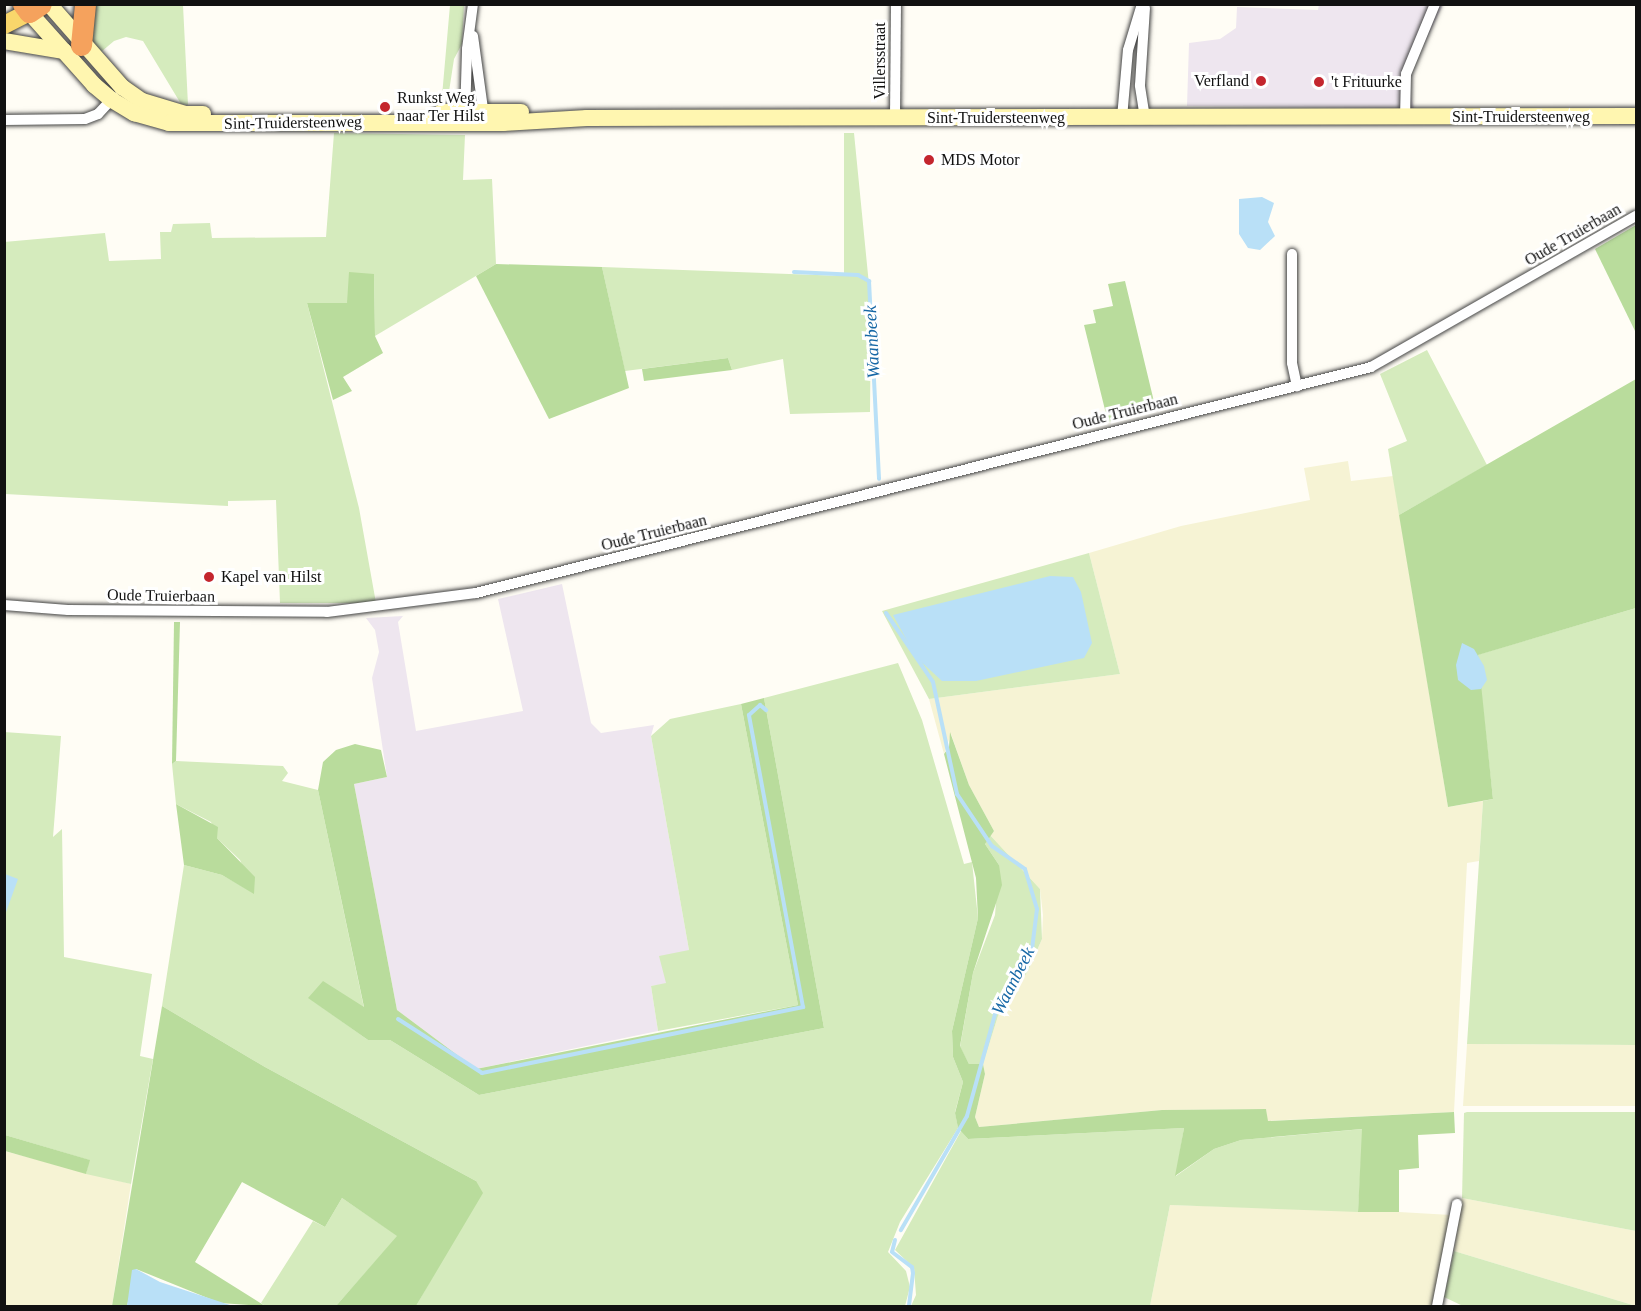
<!DOCTYPE html>
<html>
<head>
<meta charset="utf-8">
<style>
  body { margin:0 }
  #map { position:relative; width:1641px; height:1311px; overflow:hidden; background:#fffdf5; font-family:Georgia,serif }
  div>[style] { position:absolute }
  [style*='--x'] { left:calc(var(--x)*1px); top:calc(var(--y)*1px); width:calc(var(--w)*1px); rotate:calc(var(--a)*1deg) }
  .industrial>* { inset:0; background:#eee6ef }
  .farmland>* { inset:0; background:#f6f3d4 }
  .green>* { inset:0; background:#d5ebbd }
  .forest>* { inset:0; background:#b9dc9c }
  .water>* { inset:0; background:#b9e0f7 }
  .stream>* { height:4px; margin:-2px; padding:0 2px; transform-origin:2px; border-radius:2px; background:#b9e0f7 }
  .roads { filter:drop-shadow(0 0 2px #444) drop-shadow(0 0 2px #444) }
  .street>* { height:10px; margin:-5px; padding:0 5px; transform-origin:5px; border-radius:5px; background:#fff }
  .secondary>* { height:16px; margin:-8px; padding:0 8px; transform-origin:8px; border-radius:8px; background:#fff6b0 }
  .primary>* { height:18px; margin:-9px; padding:0 9px; transform-origin:9px; border-radius:9px; background:#f9d66b }
  .highway>* { height:21px; margin:-10.5px; padding:0 10.5px; transform-origin:10.5px; border-radius:10.5px; background:#f5a25d }
  .dots>* { width:16px; height:16px; translate:-50% -50%; box-sizing:border-box; border:3px solid #fff; border-radius:50% }
  span { translate:-50% -50%; white-space:nowrap; text-align:center; line-height:1.15; -webkit-text-stroke:6px #fff; paint-order:stroke }
  .street-label { font-size:16px; color:#111 }
  .poi-label { font-size:16px; color:#111 }
  .right { translate:-100% -50%; text-align:right }
  .left { translate:0 -50%; text-align:left }
  .water-label { font-size:18px; color:#1768a6; font-style:italic }
  .frame { position:absolute; inset:0; border:6px solid #111; pointer-events:none }
</style>
</head>
<body>
<div id="map">
  <div class="industrial">
    <i style="clip-path:polygon(1319px 4px,1443px 5px,1412px 69px,1409px 88px,1414px 108px,1187px 106px,1189px 43px,1220px 39px,1236px 28px,1237px 7px,1318px 10px)"></i>
    <i style="clip-path:polygon(562px 584px,591px 723px,601px 733px,654px 725px,651px 736px,689px 950px,666px 984px,651px 986px,658px 1031px,476px 1069px,397px 1010px,354px 784px,387px 777px,372px 678px,379px 652px,375px 630px,366px 618px,403px 616px,398px 622px,416px 731px,523px 711px,498px 599px)"></i>
  </div>
  <div class="farmland">
    <i style="clip-path:polygon(1348px 461px,1351px 481px,1393px 476px,1448px 807px,1483px 801px,1479px 861px,1467px 863px,1454px 1112px,1267px 1121px,1266px 1109px,1162px 1110px,979px 1127px,975px 1117px,985px 1074px,983px 1064px,998px 1016px,1028px 971px,1042px 939px,1043px 915px,1040px 889px,989px 834px,994px 831px,969px 785px,951px 734px,944px 754px,929px 699px,1120px 674px,1089px 553px,1181px 526px,1310px 500px,1304px 468px)"></i>
    <i style="clip-path:polygon(1467px 1044px,1636px 1045px,1636px 1106px,1463px 1106px)"></i>
    <i style="clip-path:polygon(4px 1151px,131px 1184px,112px 1306px,5px 1306px)"></i>
    <i style="clip-path:polygon(1462px 1198px,1636px 1231px,1636px 1306px,1454px 1251px)"></i>
    <i style="clip-path:polygon(1170px 1205px,1399px 1212px,1451px 1215px,1432px 1306px,1150px 1306px)"></i>
  </div>
  <div class="green">
    <i style="clip-path:polygon(93px 5px,183px 5px,188px 105px,181px 104px,143px 41px,126px 37px,114px 41px,101px 52px,89px 36px)"></i>
    <i style="clip-path:polygon(450px 5px,464px 5px,462px 44px,454px 59px,448px 98px,442px 96px)"></i>
    <i style="clip-path:polygon(334px 133px,465px 135px,463px 180px,492px 179px,496px 264px,375px 336px,374px 274px,347px 303px,307px 303px,359px 508px,376px 603px,280px 603px,276px 500px,228px 501px,228px 506px,5px 494px,4px 242px,105px 233px,109px 261px,161px 259px,160px 232px,171px 232px,173px 224px,210px 223px,212px 238px,326px 237px)"></i>
    <i style="clip-path:polygon(844px 133px,854px 133px,871px 305px,870px 412px,790px 414px,783px 359px,732px 370px,728px 358px,625px 371px,602px 267px,844px 276px)"></i>
    <i style="clip-path:polygon(1427px 350px,1487px 465px,1399px 515px,1388px 449px,1407px 441px,1380px 374px)"></i>
    <i style="clip-path:polygon(1089px 553px,1120px 674px,929px 699px,882px 611px)"></i>
    <i style="clip-path:polygon(1636px 608px,1636px 1045px,1467px 1044px,1483px 801px,1493px 799px,1477px 655px)"></i>
    <i style="clip-path:polygon(898px 663px,922px 720px,964px 864px,972px 862px,978px 918px,952px 1031px,953px 1057px,963px 1082px,955px 1112px,958px 1128px,900px 1222px,888px 1252px,906px 1271px,910px 1287px,905px 1306px,416px 1306px,441px 1262px,476px 1181px,265px 1067px,162px 1006px,184px 865px,222px 875px,254px 893px,240px 860px,217px 838px,211px 822px,176px 804px,172px 764px,176px 761px,283px 766px,288px 773px,282px 781px,318px 790px,364px 1008px,309px 998px,368px 1040px,390px 1040px,479px 1095px,824px 1028px,764px 698px)"></i>
    <i style="clip-path:polygon(741px 704px,798px 1005px,658px 1031px,651px 986px,666px 983px,659px 956px,689px 950px,651px 736px,670px 719px)"></i>
    <i style="clip-path:polygon(4px 732px,61px 736px,53px 837px,62px 829px,64px 957px,152px 974px,140px 1056px,153px 1059px,131px 1184px,86px 1174px,89px 1160px,5px 1135px)"></i>
    <i style="clip-path:polygon(989px 834px,1040px 889px,1042px 939px,1028px 971px,998px 1016px,983px 1064px,969px 1064px,960px 1047px,973px 973px,995px 915px,999px 865px,985px 844px)"></i>
    <i style="clip-path:polygon(1467px 1112px,1636px 1112px,1636px 1231px,1462px 1198px,1464px 1113px)"></i>
    <i style="clip-path:polygon(1184px 1128px,1176px 1176px,1214px 1149px,1241px 1140px,1363px 1129px,1358px 1212px,1170px 1205px,1150px 1306px,911px 1306px,916px 1295px,914px 1268px,895px 1250px,961px 1131px,968px 1139px)"></i>
    <i style="clip-path:polygon(342px 1198px,398px 1236px,336px 1306px,265px 1306px,261px 1303px,313px 1221px,325px 1227px)"></i>
    <i style="clip-path:polygon(1454px 1251px,1636px 1306px,1463px 1306px,1444px 1297px)"></i>
  </div>
  <div class="forest">
    <i style="clip-path:polygon(1636px 225px,1636px 333px,1595px 249px)"></i>
    <i style="clip-path:polygon(496px 264px,602px 267px,629px 388px,549px 419px,476px 276px)"></i>
    <i style="clip-path:polygon(349px 272px,374px 274px,375px 336px,383px 353px,343px 377px,352px 391px,333px 400px,307px 303px,347px 303px)"></i>
    <i style="clip-path:polygon(1125px 281px,1156px 410px,1108px 422px,1084px 325px,1096px 323px,1093px 310px,1113px 306px,1108px 284px)"></i>
    <i style="clip-path:polygon(728px 358px,732px 370px,644px 381px,642px 369px)"></i>
    <i style="clip-path:polygon(1636px 379px,1636px 608px,1478px 655px,1493px 799px,1448px 807px,1399px 515px)"></i>
    <i style="clip-path:polygon(174px 622px,180px 622px,176px 761px,172px 764px)"></i>
    <i style="clip-path:polygon(764px 698px,824px 1028px,479px 1095px,390px 1040px,368px 1040px,308px 998px,323px 981px,364px 1007px,318px 790px,323px 762px,336px 750px,355px 744px,381px 750px,387px 777px,354px 784px,397px 1010px,476px 1069px,798px 1005px,741px 704px)"></i>
    <i style="clip-path:polygon(950px 732px,969px 785px,994px 831px,985px 844px,999px 865px,1002px 885px,973px 973px,960px 1046px,969px 1064px,983px 1064px,985px 1074px,975px 1117px,979px 1127px,1162px 1110px,1266px 1109px,1268px 1121px,1454px 1112px,1455px 1133px,1418px 1135px,1419px 1168px,1399px 1170px,1399px 1212px,1358px 1212px,1362px 1129px,1241px 1140px,1214px 1149px,1175px 1176px,1184px 1128px,968px 1139px,958px 1128px,955px 1113px,963px 1082px,953px 1057px,952px 1031px,978px 918px,976px 878px,944px 754px,949px 747px)"></i>
    <i style="clip-path:polygon(176px 804px,218px 827px,217px 838px,255px 877px,254px 894px,222px 875px,184px 865px)"></i>
    <i style="clip-path:polygon(162px 1006px,265px 1067px,476px 1181px,483px 1193px,416px 1306px,336px 1306px,397px 1236px,342px 1198px,325px 1227px,242px 1182px,195px 1262px,265px 1306px,220px 1303px,136px 1269px,127px 1306px,112px 1306px)"></i>
    <i style="clip-path:polygon(5px 1135px,90px 1160px,86px 1174px,5px 1151px)"></i>
  </div>
  <div class="water">
    <i style="clip-path:polygon(1262px 197px,1274px 203px,1268px 222px,1275px 236px,1260px 250px,1248px 248px,1239px 234px,1239px 199px)"></i>
    <i style="clip-path:polygon(1050px 576px,1073px 577px,1081px 592px,1092px 643px,1084px 658px,976px 681px,942px 681px,916px 657px,893px 615px)"></i>
    <i style="clip-path:polygon(1462px 643px,1474px 649px,1484px 666px,1487px 680px,1481px 689px,1471px 690px,1458px 680px,1456px 665px)"></i>
    <i style="clip-path:polygon(5px 874px,18px 879px,5px 915px,4px 874px)"></i>
    <i style="clip-path:polygon(136px 1269px,160px 1282px,233px 1306px,127px 1306px,132px 1270px)"></i>
  </div>
  <div class="stream">
    <i style="--x:794;--y:272;--w:64;--a:2.7"></i>
    <i style="--x:858;--y:275;--w:13;--a:29"></i>
    <i style="--x:869;--y:281;--w:198;--a:87.1"></i>
    <i style="--x:886;--y:613;--w:83;--a:55.7"></i>
    <i style="--x:933;--y:682;--w:115;--a:77.9"></i>
    <i style="--x:957;--y:794;--w:63;--a:56.1"></i>
    <i style="--x:992;--y:846;--w:40;--a:34.9"></i>
    <i style="--x:1025;--y:869;--w:42;--a:73.3"></i>
    <i style="--x:1037;--y:909;--w:40;--a:97.1"></i>
    <i style="--x:1032;--y:949;--w:68;--a:121.1"></i>
    <i style="--x:997;--y:1007;--w:113;--a:105.4"></i>
    <i style="--x:967;--y:1116;--w:132;--a:120.1"></i>
    <i style="--x:398;--y:1019;--w:100;--a:32.7"></i>
    <i style="--x:482;--y:1073;--w:328;--a:-11.6"></i>
    <i style="--x:803;--y:1007;--w:297;--a:-100.5"></i>
    <i style="--x:749;--y:715;--w:15;--a:-42"></i>
    <i style="--x:760;--y:705;--w:8;--a:40"></i>
    <i style="--x:895;--y:1240;--w:12;--a:104"></i>
    <i style="--x:892;--y:1252;--w:25;--a:37"></i>
    <i style="--x:912;--y:1267;--w:6;--a:81"></i>
    <i style="--x:913;--y:1273;--w:33;--a:97"></i>
  </div>
  <div class="roads">
    <div class="street">
      <i style="--x:473;--y:36;--w:81;--a:82.2"></i>
      <i style="--x:465;--y:118;--w:69;--a:-88.3"></i>
      <i style="--x:467;--y:49;--w:45;--a:-82.4"></i>
      <i style="--x:895;--y:118;--w:114;--a:-89.5"></i>
      <i style="--x:1122;--y:118;--w:68;--a:-85"></i>
      <i style="--x:1128;--y:50;--w:48;--a:-73.1"></i>
      <i style="--x:1145;--y:118;--w:33;--a:-99"></i>
      <i style="--x:1140;--y:85;--w:77;--a:-86.3"></i>
      <i style="--x:1405;--y:118;--w:44;--a:-88.7"></i>
      <i style="--x:1406;--y:74;--w:76;--a:-67.5"></i>
      <i style="--x:4;--y:120;--w:81;--a:-0.7"></i>
      <i style="--x:85;--y:119;--w:14;--a:-21"></i>
      <i style="--x:98;--y:114;--w:23;--a:-47"></i>
      <i style="--x:1292;--y:254;--w:109;--a:90"></i>
      <i style="--x:1292;--y:363;--w:24;--a:78"></i>
      <i style="--x:4;--y:605;--w:64;--a:4.5"></i>
      <i style="--x:68;--y:610;--w:259;--a:0.4"></i>
      <i style="--x:327;--y:612;--w:150;--a:-7.3"></i>
      <i style="--x:476;--y:593;--w:923;--a:-14.17"></i>
      <i style="--x:1371;--y:367;--w:305;--a:-29.7"></i>
      <i style="--x:1437;--y:1306;--w:104;--a:-78.9"></i>
    </div>
    <div class="secondary">
      <i style="--x:49;--y:4;--w:111;--a:48.7"></i>
      <i style="--x:122;--y:87;--w:24;--a:35"></i>
      <i style="--x:142;--y:101;--w:45;--a:16.8"></i>
      <i style="--x:185;--y:114;--w:18;--a:0"></i>
      <i style="--x:29;--y:12;--w:98;--a:48.3"></i>
      <i style="--x:94;--y:85;--w:23;--a:40"></i>
      <i style="--x:112;--y:100;--w:26;--a:31"></i>
      <i style="--x:134;--y:113;--w:36;--a:16"></i>
      <i style="--x:169;--y:123;--w:334;--a:0"></i>
      <i style="--x:503;--y:123;--w:84;--a:-3.4"></i>
      <i style="--x:587;--y:118;--w:1049;--a:-0.11"></i>
      <i style="--x:4;--y:41;--w:61;--a:9.5"></i>
      <i style="--x:442;--y:112;--w:79;--a:0"></i>
    </div>
    <div class="primary">
      <i style="--x:4;--y:25;--w:28;--a:-27"></i>
    </div>
    <div class="highway">
      <i style="--x:23;--y:4;--w:10;--a:53"></i>
      <i style="--x:29;--y:12;--w:14;--a:-34"></i>
      <i style="--x:81;--y:45;--w:41;--a:-84.4"></i>
    </div>
  </div>
  <div class="dots">
    <i style="left:1261px;top:81px;background:#c4262e"></i>
    <i style="left:1319px;top:82px;background:#c4262e"></i>
    <i style="left:385px;top:107px;background:#c4262e"></i>
    <i style="left:929px;top:160px;background:#c4262e"></i>
    <i style="left:209px;top:577px;background:#c4262e"></i>
  </div>
  <div class="street-label">
    <span style="left:880px;top:61px;rotate:-90deg">Villersstraat</span>
    <span style="left:1521px;top:117px">Sint-Truidersteenweg</span>
    <span style="left:996px;top:118px">Sint-Truidersteenweg</span>
    <span style="left:293px;top:123px;rotate:-1deg">Sint-Truidersteenweg</span>
    <span style="left:1573px;top:235px;rotate:-30deg">Oude Truierbaan</span>
    <span style="left:1125px;top:412px;rotate:-14deg">Oude Truierbaan</span>
    <span style="left:654px;top:533px;rotate:-14deg">Oude Truierbaan</span>
    <span style="left:161px;top:596px;rotate:1deg">Oude Truierbaan</span>
  </div>
  <div class="poi-label">
    <span class="right" style="left:1249px;top:81px">Verfland</span>
    <span class="left" style="left:1331px;top:82px">'t Frituurke</span>
    <span class="left" style="left:397px;top:107px">Runkst Weg<br>naar Ter Hilst</span>
    <span class="left" style="left:941px;top:160px">MDS Motor</span>
    <span class="left" style="left:221px;top:577px">Kapel van Hilst</span>
  </div>
  <div class="water-label">
    <span style="left:872px;top:342px;rotate:-93deg">Waanbeek</span>
    <span style="left:1013px;top:981px;rotate:-63deg">Waanbeek</span>
  </div>
  <div class="frame"></div>
</div>
</body>
</html>
